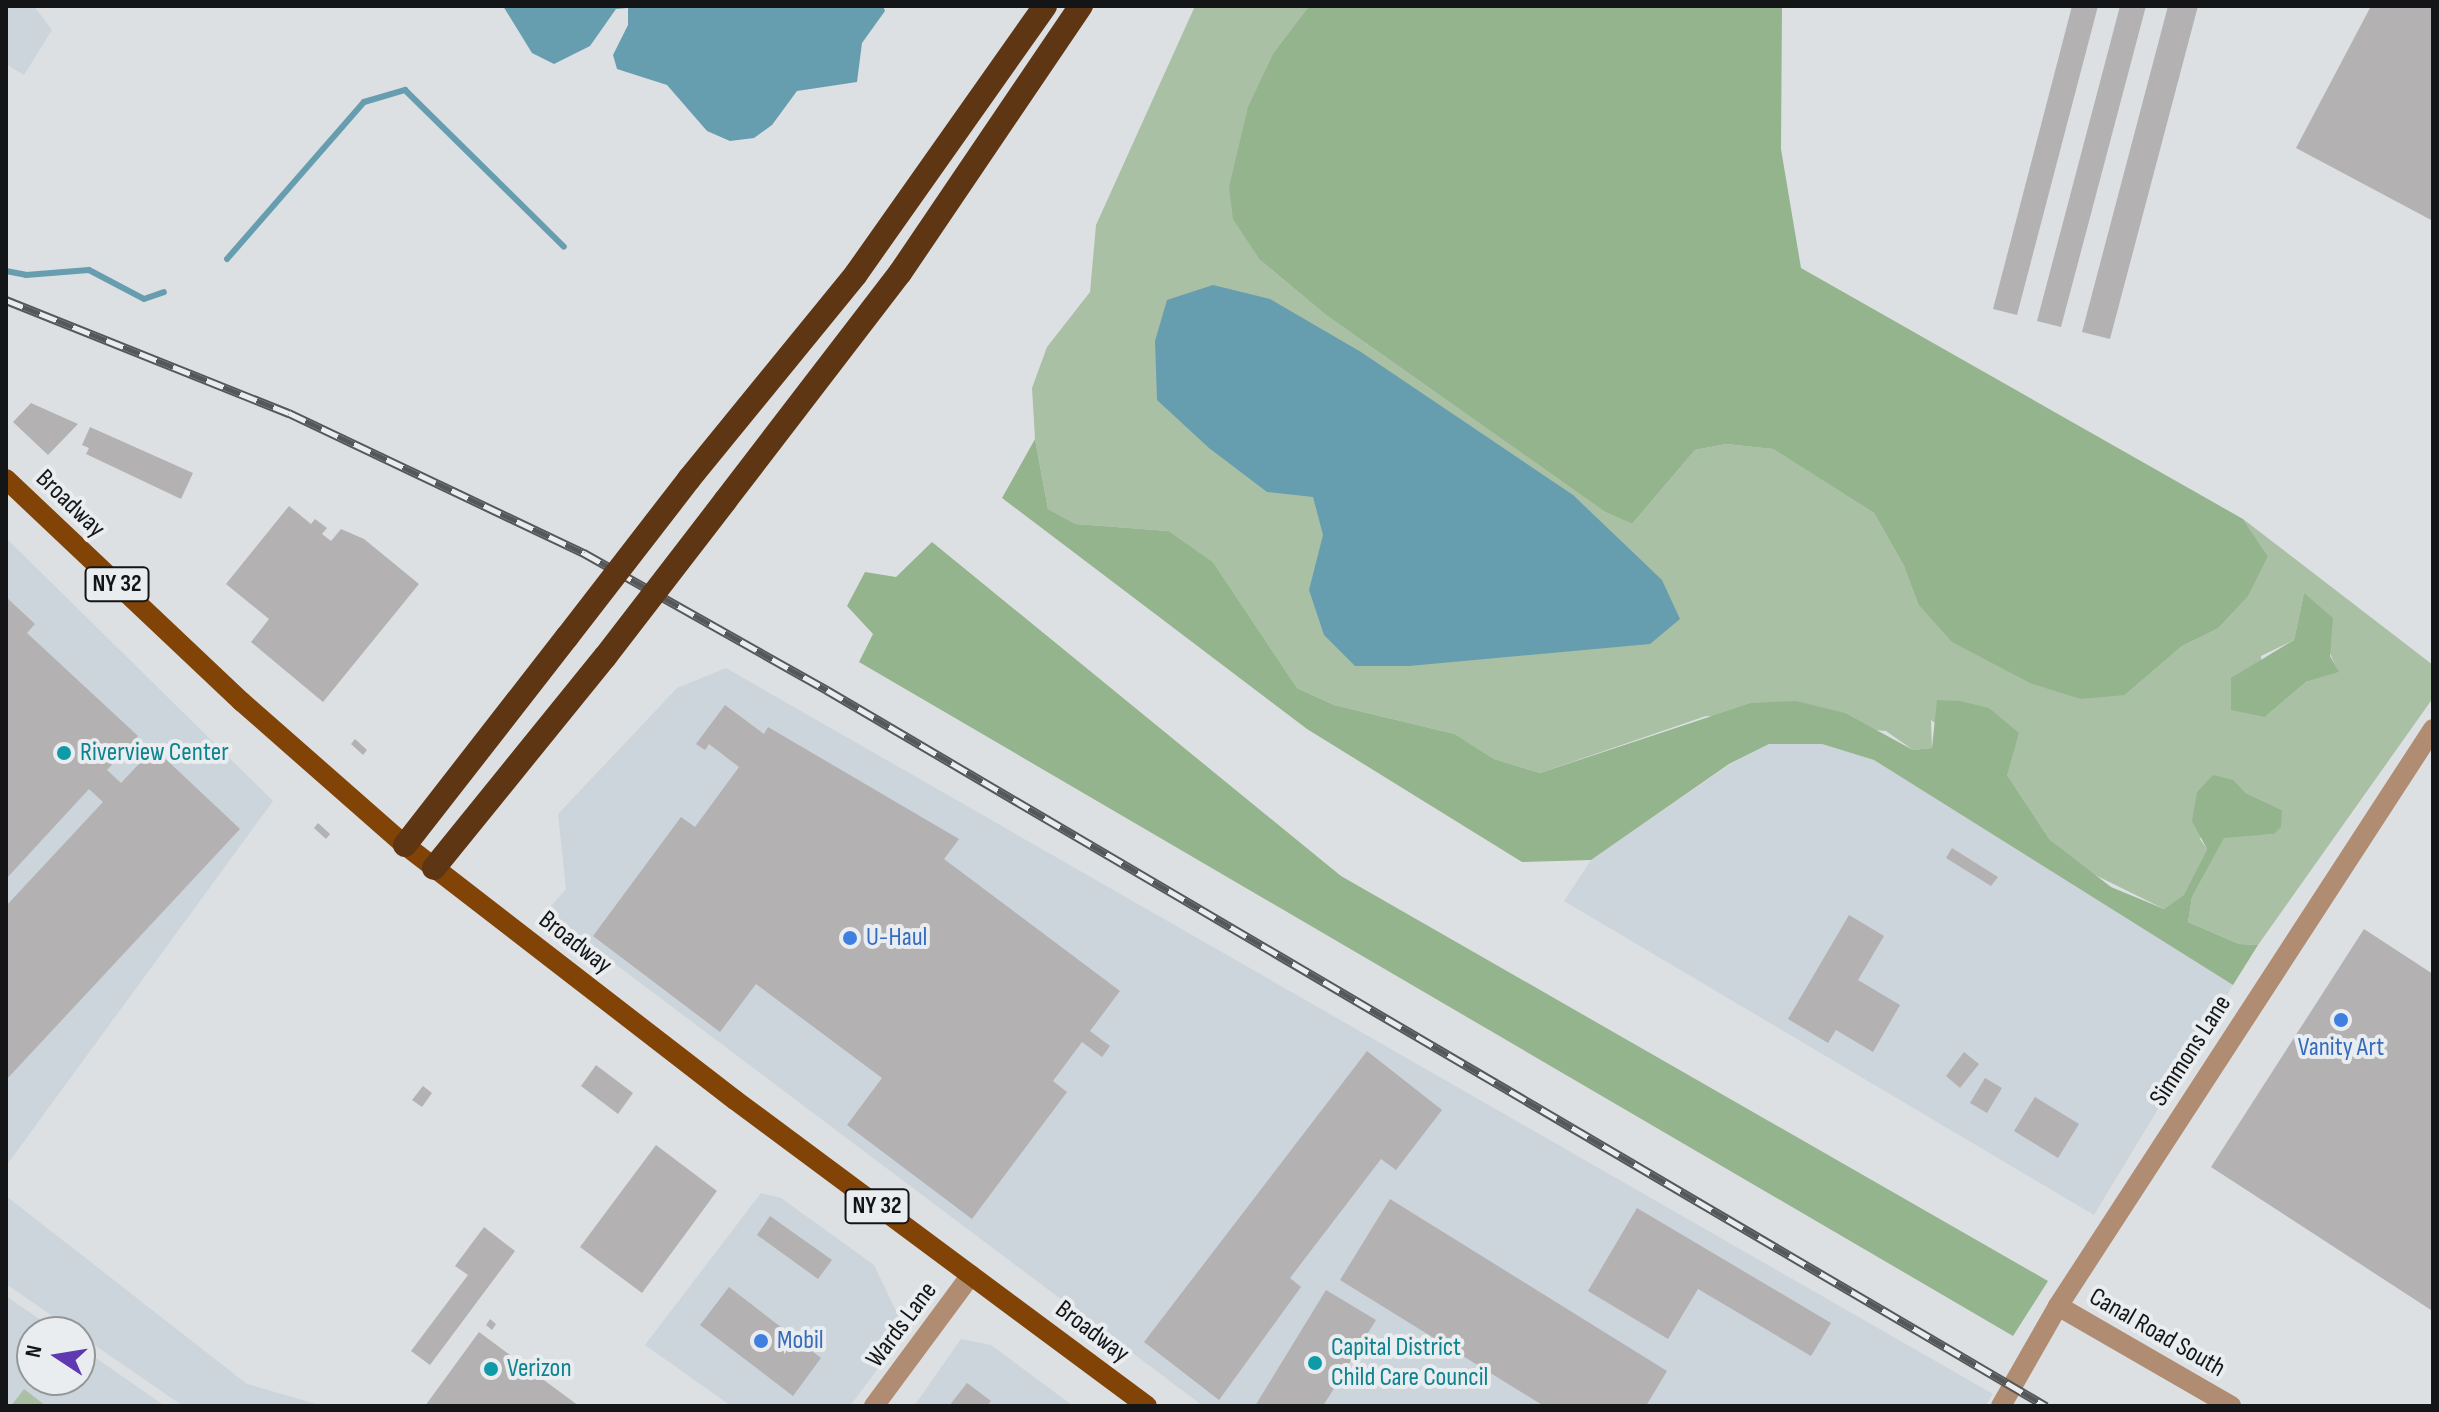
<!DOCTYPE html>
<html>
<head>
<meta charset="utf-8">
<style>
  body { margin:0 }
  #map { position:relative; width:2439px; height:1412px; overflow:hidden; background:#dde0e2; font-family:"Sofia Sans Condensed",sans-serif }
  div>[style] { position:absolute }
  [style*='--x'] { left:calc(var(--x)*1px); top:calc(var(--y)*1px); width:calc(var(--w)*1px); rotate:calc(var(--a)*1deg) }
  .built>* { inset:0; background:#ccd4dc }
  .green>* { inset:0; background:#a9c0a4 }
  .forest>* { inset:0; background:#94b48d }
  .water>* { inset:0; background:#669eb0 }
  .stream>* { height:6px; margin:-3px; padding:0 3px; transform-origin:3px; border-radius:3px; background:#669eb0 }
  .building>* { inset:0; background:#b4b1b2 }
  .minor>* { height:20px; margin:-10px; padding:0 10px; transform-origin:10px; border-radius:10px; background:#af8c72 }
  .major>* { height:20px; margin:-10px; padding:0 10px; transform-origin:10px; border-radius:10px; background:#814406 }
  .highway>* { height:24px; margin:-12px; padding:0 12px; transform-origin:12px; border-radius:12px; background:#5e3613 }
  .rail>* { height:9px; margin-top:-4.5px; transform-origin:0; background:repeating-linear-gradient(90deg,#eaedef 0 18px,#555758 0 36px); box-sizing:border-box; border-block:2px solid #555758 }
  .highway-bridge>* { height:24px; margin:-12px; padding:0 12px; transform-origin:12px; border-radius:12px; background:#5e3613 }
  .dots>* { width:22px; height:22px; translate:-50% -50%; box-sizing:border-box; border:4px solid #eaedef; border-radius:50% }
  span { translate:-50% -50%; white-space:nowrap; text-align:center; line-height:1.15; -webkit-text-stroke:8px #eaedef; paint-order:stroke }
  .shield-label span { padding:2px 6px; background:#eaedef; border:2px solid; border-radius:6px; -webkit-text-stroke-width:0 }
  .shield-label { font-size:24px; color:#141516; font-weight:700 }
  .street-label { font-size:26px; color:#141516 }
  .culture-label { font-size:26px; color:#0d838f }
  .left { translate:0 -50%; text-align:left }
  .shop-label { font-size:26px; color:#366cbe }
  .frame { position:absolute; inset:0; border:8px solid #141516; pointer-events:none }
  .north { position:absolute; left:16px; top:1316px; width:80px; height:80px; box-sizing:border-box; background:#eaedef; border:2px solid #949798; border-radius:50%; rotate:282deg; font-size:22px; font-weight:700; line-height:32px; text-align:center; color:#141516 }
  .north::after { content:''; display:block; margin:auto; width:28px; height:36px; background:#5e39b1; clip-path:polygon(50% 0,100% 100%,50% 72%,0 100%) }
</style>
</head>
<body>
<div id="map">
  <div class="built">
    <i style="clip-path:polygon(6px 6px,34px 6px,52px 30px,24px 75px,6px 64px)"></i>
    <i style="clip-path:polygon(6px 538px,273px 801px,6px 1166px)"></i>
    <i style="clip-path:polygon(726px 668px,1993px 1394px,1985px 1406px,1203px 1406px,546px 912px,566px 889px,558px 814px,677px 688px)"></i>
    <i style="clip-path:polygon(1769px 744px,1822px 744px,1874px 760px,2233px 985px,2094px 1215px,1564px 901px,1591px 860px,1729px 765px)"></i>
    <i style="clip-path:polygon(761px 1193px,781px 1198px,874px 1265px,899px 1317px,888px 1355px,850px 1406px,731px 1406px,645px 1345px)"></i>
    <i style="clip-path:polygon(6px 1196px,247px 1384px,323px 1406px,183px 1406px,6px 1284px)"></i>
    <i style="clip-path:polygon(6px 1296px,58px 1332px,32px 1332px,32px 1380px,80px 1380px,80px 1347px,165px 1406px,6px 1406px)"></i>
    <i style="clip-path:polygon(961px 1339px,991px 1345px,1073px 1406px,914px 1406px)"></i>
  </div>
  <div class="green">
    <i style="clip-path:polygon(evenodd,1195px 6px,1309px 6px,1274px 52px,1260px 260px,1326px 315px,1605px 512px,1632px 524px,1695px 450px,1726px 444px,1773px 449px,1874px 513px,1904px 566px,1918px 604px,2125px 695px,2182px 646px,2217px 629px,2268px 556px,2243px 519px,2433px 665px,2433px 698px,2258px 945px,2239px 944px,2188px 922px,2192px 897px,2224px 837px,2274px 834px,2282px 810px,2246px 793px,2232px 780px,2200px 839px,2207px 849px,2184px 896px,2164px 909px,2079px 867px,2050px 840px,2007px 775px,1931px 720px,1932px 748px,1913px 750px,1886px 731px,1706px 716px,1540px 773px,1494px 759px,1455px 734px,1334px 705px,1297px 688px,1213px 562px,1169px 531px,1076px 524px,1048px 509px,1035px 439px,1032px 388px,1047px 347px,1090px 292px,1096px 225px,1195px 6px,2304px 593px,2338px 672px,2306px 682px,2265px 717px,2261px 656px,2294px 640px,2304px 593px)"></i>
    <i style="clip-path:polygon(24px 1389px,46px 1406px,11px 1406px)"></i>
  </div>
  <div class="forest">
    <i style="clip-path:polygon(1309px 6px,1782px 6px,1781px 149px,1801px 268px,2243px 519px,2268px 556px,2248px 596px,2217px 629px,2182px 646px,2125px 695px,2081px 699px,2030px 683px,1952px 642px,1918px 604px,1904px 566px,1874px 513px,1773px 449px,1726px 444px,1695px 450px,1632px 524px,1605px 512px,1326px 315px,1260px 260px,1233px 219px,1229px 187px,1248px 107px,1274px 52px)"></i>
    <i style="clip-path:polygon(1035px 439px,1048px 509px,1076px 524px,1169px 531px,1213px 562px,1297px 688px,1334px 705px,1455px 734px,1494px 759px,1540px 773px,1751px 703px,1796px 701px,1845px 713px,1913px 750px,1932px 748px,1937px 700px,1960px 701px,1989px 708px,2019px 733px,2007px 775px,2050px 840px,2111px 887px,2164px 909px,2184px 895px,2207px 849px,2192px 821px,2197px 792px,2213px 775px,2233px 780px,2246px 793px,2282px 810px,2281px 827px,2274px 834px,2224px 838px,2192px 897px,2188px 922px,2239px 944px,2258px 945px,2233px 985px,1874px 760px,1822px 744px,1769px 744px,1729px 764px,1591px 860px,1522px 862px,1307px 729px,1002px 498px)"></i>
    <i style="clip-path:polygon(932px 542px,1341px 876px,2048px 1281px,2013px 1336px,859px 662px,873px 634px,847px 606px,865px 572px,896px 577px)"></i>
    <i style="clip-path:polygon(2304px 593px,2333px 618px,2330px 656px,2339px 672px,2306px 682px,2265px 717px,2231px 710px,2231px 678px,2294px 640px)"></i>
  </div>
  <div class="water">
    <i style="clip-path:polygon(503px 6px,883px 6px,885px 11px,862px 43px,857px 82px,797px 91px,772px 125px,754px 138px,730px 141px,707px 131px,667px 85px,617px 69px,613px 55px,628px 25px,628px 8px,616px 9px,590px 46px,554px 64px,532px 53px)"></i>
    <i style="clip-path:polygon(1213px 285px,1270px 299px,1361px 352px,1573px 495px,1662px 580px,1680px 619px,1650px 644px,1409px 666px,1355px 666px,1324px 635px,1309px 590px,1323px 535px,1313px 497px,1267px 492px,1209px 448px,1157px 400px,1155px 341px,1167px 300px)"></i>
  </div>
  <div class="stream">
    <i style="--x:227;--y:259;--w:208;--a:-48.9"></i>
    <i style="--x:364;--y:102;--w:43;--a:-16.3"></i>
    <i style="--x:405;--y:90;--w:223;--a:44.6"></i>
    <i style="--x:6;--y:271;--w:20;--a:11"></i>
    <i style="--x:26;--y:275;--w:63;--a:-4.5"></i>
    <i style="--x:89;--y:270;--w:62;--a:27.8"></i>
    <i style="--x:144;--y:299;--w:21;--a:-19"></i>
  </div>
  <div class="building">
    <i style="clip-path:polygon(2072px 6px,2098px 6px,2017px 315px,1993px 309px)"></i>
    <i style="clip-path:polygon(2120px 6px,2146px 6px,2061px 327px,2037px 321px)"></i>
    <i style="clip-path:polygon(2168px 6px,2198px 6px,2110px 339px,2082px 332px)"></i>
    <i style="clip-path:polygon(2371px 6px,2433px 6px,2433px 221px,2296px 148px)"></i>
    <i style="clip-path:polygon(31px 403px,78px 424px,48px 455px,13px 422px)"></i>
    <i style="clip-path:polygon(90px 427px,193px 473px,181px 499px,86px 454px,89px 448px,82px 445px)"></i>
    <i style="clip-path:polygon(289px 506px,311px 524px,315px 519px,327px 528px,322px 534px,331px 541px,341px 529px,364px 539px,419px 584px,323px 702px,251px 642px,269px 619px,226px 584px)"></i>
    <i style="clip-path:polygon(6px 597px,35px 624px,27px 633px,138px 736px,107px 770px,121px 783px,154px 748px,240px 829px,6px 1080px,6px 906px,103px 802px,89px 789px,6px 879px)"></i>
    <i style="clip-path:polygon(725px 705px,764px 734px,768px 727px,959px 839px,944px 859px,1120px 991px,1090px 1031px,1110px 1046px,1102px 1057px,1082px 1042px,1053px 1081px,1067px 1092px,972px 1219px,847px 1125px,882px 1078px,756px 984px,720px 1032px,593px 936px,681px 817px,695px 827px,739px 767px,709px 744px,705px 750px,696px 744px)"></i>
    <i style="clip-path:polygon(355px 739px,367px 750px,363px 755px,351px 744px)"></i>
    <i style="clip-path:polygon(318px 823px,330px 834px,326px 839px,314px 828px)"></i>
    <i style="clip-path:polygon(1952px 848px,1998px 877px,1991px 886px,1946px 858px)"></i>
    <i style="clip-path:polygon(1849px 915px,1884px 936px,1858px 980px,1900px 1005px,1873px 1052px,1836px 1030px,1828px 1043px,1788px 1019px)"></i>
    <i style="clip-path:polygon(2364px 929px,2433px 974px,2431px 1310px,2211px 1167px)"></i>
    <i style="clip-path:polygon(1367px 1051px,1442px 1110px,1396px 1170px,1381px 1159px,1290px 1278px,1301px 1287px,1219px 1400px,1144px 1342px)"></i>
    <i style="clip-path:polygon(1964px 1052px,1979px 1064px,1960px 1088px,1946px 1076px)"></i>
    <i style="clip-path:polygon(596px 1065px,633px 1093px,618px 1114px,581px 1086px)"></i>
    <i style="clip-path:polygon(1985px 1078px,2002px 1088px,1987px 1113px,1970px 1103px)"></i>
    <i style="clip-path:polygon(423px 1086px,432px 1093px,422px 1107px,412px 1100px)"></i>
    <i style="clip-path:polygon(2035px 1097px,2079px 1124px,2058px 1158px,2014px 1131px)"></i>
    <i style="clip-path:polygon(656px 1145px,717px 1191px,642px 1293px,580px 1247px)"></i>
    <i style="clip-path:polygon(1390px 1199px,1667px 1371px,1646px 1406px,1544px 1406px,1340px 1280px)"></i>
    <i style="clip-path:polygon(1637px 1208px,1831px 1323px,1811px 1356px,1698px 1289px,1668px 1339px,1588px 1291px)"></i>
    <i style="clip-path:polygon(770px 1216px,832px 1260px,818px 1279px,757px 1235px)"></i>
    <i style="clip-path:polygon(484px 1227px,515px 1251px,430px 1365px,411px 1351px,468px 1275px,455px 1266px)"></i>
    <i style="clip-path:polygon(729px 1287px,821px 1358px,793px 1396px,700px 1325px)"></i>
    <i style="clip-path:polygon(1326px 1290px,1376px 1320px,1323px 1406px,1255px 1406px)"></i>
    <i style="clip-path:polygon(490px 1319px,496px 1324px,492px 1330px,486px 1325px)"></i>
    <i style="clip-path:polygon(479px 1332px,579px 1406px,425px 1406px)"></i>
    <i style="clip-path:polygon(967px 1383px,991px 1401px,987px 1406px,949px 1406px)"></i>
  </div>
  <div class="minor">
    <i style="--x:2058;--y:1306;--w:200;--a:30"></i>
    <i style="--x:874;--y:1406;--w:163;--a:-53.5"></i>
    <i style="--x:2001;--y:1406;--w:115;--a:-60.3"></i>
    <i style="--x:2058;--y:1306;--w:688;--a:-56.98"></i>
  </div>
  <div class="major">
    <i style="--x:6;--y:479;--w:325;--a:43.4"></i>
    <i style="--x:242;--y:702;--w:217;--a:41.3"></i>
    <i style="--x:405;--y:845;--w:417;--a:37.7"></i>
    <i style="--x:735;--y:1100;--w:513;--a:36.6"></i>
  </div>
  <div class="highway">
    <i style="--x:689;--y:479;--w:264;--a:-50.8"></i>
    <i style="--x:856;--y:274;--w:328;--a:-54.8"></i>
    <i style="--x:725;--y:501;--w:287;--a:-52.5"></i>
    <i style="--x:900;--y:273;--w:323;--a:-55.9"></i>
    <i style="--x:405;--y:845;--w:264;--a:-52.1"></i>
    <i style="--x:434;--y:868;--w:272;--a:-51"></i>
  </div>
  <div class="rail">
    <i style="--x:6;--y:300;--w:305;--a:21.8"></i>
    <i style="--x:289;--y:413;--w:327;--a:25.4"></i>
    <i style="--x:584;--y:553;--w:279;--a:29.4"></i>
    <i style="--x:827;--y:690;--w:1414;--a:30.43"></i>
  </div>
  <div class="highway-bridge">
    <i style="--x:567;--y:637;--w:200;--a:-52.3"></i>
    <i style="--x:605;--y:657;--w:197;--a:-52.4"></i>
  </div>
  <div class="dots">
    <i style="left:64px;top:753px;background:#0f9aa8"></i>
    <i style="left:850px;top:938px;background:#3f7fe0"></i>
    <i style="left:2341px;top:1020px;background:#3f7fe0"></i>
    <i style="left:761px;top:1341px;background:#3f7fe0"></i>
    <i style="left:1315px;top:1363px;background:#0f9aa8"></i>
    <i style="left:491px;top:1369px;background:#0f9aa8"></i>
  </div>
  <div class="shield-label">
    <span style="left:117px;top:584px">NY 32</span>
    <span style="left:877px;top:1206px">NY 32</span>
  </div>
  <div class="street-label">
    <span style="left:70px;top:504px;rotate:44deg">Broadway</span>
    <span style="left:575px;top:943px;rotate:38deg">Broadway</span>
    <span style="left:2191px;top:1051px;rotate:-57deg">Simmons Lane</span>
    <span style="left:902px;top:1325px;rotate:-53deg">Wards Lane</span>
    <span style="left:1092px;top:1332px;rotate:37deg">Broadway</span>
    <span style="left:2157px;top:1333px;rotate:30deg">Canal Road South</span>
  </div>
  <div class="culture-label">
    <span class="left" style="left:80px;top:753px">Riverview Center</span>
    <span class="left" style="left:1331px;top:1363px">Capital District<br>Child Care Council</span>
    <span class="left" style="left:507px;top:1369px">Verizon</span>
  </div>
  <div class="shop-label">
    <span class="left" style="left:866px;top:938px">U-Haul</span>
    <span style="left:2341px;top:1048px">Vanity Art</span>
    <span class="left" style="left:777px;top:1341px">Mobil</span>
  </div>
  <div class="frame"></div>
  <div class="north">N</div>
</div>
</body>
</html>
